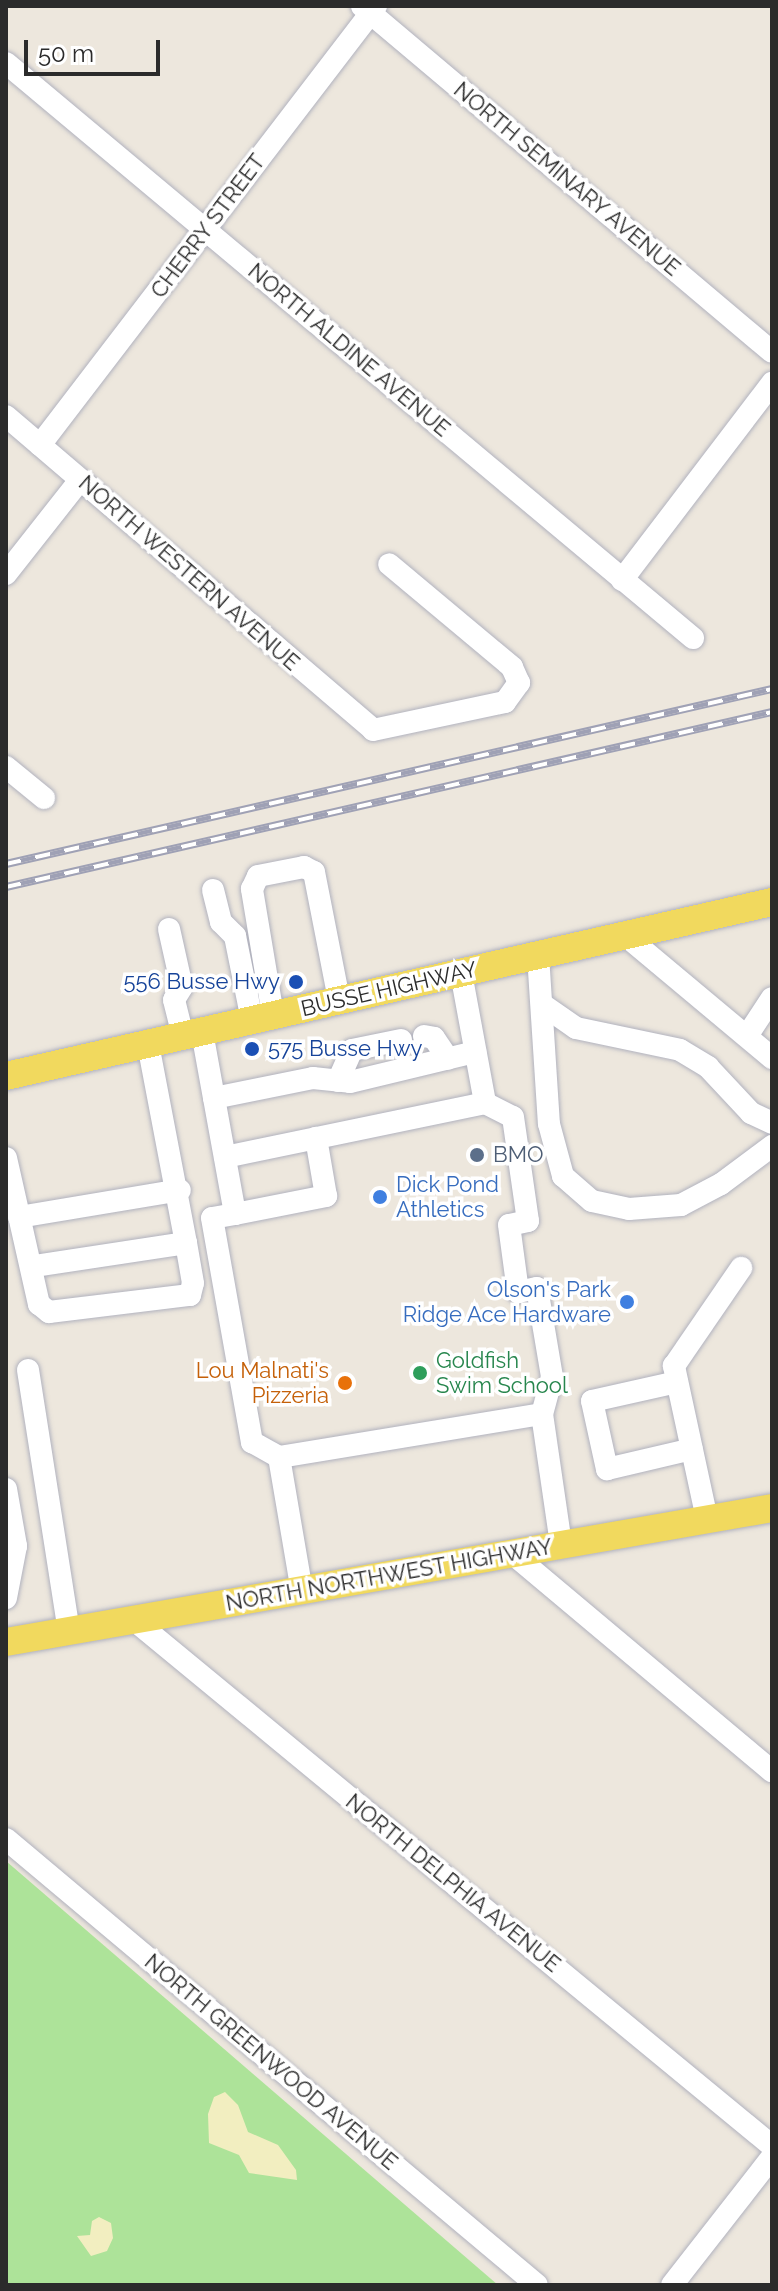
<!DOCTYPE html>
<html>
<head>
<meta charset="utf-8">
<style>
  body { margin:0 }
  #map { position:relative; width:778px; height:2291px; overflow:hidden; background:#ede7dd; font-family:Raleway,sans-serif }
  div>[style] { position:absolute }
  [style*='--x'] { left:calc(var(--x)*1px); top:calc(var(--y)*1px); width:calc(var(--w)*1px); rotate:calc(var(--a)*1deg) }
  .green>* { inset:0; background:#ade399 }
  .sand>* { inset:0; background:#f2eec0 }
  .roads { filter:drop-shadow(0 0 2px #b1b2be) drop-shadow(0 0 2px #b1b2be) }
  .minor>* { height:22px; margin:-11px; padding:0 11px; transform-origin:11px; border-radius:11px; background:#fff }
  .major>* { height:28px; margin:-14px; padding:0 14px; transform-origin:14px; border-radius:14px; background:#f1d95e }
  .rail>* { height:8px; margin-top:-4px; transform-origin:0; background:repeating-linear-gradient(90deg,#fff 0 15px,#9fa1b5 0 30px); box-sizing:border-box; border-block:2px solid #9fa1b5 }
  .dots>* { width:22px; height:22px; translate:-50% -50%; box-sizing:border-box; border:4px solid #fff; border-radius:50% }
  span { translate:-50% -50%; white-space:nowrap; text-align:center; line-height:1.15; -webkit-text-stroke:7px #fff; paint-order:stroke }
  .street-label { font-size:22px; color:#2b2b2b }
  .transit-label { font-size:22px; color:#164399 }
  .right { translate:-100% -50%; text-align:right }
  .left { translate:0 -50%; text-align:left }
  .service-label { font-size:22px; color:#4e5e75 }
  .shop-label { font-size:22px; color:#366cbe }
  .leisure-label { font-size:22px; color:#27864d }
  .food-label { font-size:22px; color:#c56008 }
  .frame { position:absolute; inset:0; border:8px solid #2b2b2b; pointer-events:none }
  .scale { position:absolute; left:24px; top:40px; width:136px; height:36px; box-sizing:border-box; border:4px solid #2b2b2b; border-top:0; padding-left:10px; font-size:24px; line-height:28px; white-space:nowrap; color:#2b2b2b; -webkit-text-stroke:6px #fff; paint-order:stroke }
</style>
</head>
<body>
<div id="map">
  <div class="green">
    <i style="clip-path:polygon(6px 1861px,498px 2285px,6px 2285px)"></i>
  </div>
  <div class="sand">
    <i style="clip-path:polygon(225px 2092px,238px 2105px,248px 2132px,278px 2145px,296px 2170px,297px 2180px,249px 2173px,239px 2155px,209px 2143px,208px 2114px,214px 2097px)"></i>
    <i style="clip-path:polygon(99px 2217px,111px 2223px,113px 2238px,107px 2251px,91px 2256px,77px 2236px,90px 2235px,92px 2221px)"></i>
  </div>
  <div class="roads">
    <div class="minor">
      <i style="--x:362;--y:6;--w:536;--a:40.16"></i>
      <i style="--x:6;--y:63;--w:896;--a:39.93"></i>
      <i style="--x:6;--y:416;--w:483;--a:40.5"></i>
      <i style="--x:373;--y:730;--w:135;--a:-12"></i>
      <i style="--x:505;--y:702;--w:24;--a:-54"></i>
      <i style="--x:519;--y:683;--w:17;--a:-114"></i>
      <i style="--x:512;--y:667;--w:160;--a:-140.1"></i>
      <i style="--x:40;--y:445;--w:553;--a:-52.57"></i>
      <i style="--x:6;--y:574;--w:120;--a:-51.8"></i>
      <i style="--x:622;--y:580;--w:248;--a:-52.7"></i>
      <i style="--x:6;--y:767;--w:49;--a:39.2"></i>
      <i style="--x:213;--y:890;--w:33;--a:76"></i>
      <i style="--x:221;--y:922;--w:20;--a:45"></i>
      <i style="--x:235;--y:936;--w:86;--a:78.6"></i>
      <i style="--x:169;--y:929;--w:59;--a:77.4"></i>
      <i style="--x:182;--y:987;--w:15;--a:122"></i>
      <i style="--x:174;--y:1000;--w:37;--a:76"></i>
      <i style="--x:625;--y:935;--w:192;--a:39.9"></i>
      <i style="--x:538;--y:955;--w:169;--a:86.3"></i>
      <i style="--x:549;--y:1124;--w:54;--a:74.9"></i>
      <i style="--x:563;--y:1176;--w:38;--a:41"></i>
      <i style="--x:592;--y:1201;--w:38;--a:12"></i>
      <i style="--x:629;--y:1209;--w:52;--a:-4.4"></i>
      <i style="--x:681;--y:1205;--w:45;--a:-27.7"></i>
      <i style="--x:721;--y:1184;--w:64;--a:-36.7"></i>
      <i style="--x:461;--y:973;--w:132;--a:79.5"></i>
      <i style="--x:543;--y:1005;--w:40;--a:34.9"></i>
      <i style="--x:576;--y:1028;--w:106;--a:11.9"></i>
      <i style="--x:680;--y:1050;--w:33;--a:31"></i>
      <i style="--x:708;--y:1067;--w:63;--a:46.9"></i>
      <i style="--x:751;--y:1113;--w:23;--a:25"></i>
      <i style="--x:273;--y:1015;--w:128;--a:-99.5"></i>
      <i style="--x:252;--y:889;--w:14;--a:-65"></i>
      <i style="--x:258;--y:876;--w:47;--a:-11.1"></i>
      <i style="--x:304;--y:867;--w:11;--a:27"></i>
      <i style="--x:314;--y:872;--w:130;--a:78.9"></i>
      <i style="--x:202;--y:1032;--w:185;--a:79.7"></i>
      <i style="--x:235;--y:1214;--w:23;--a:170"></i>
      <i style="--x:212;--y:1218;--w:228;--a:79.9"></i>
      <i style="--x:252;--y:1442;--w:31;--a:29"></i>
      <i style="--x:279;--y:1457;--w:136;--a:80.3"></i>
      <i style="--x:424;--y:1036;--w:10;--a:11"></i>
      <i style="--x:434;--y:1038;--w:25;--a:56"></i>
      <i style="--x:747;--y:1036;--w:45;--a:-56.7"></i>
      <i style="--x:148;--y:1044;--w:203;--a:79.2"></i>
      <i style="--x:338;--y:1081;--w:34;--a:-66"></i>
      <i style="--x:352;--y:1050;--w:50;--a:-11.5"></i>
      <i style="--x:214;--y:1098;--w:101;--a:-11.4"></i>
      <i style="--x:313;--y:1078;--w:37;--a:6"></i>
      <i style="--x:350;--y:1082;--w:129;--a:-13.5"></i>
      <i style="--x:225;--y:1157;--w:266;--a:-11.7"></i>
      <i style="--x:485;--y:1103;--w:31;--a:27"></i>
      <i style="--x:513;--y:1117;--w:105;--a:81.8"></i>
      <i style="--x:528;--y:1221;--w:19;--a:168"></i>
      <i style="--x:509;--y:1225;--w:68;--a:82.3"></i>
      <i style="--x:518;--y:1292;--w:19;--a:-12"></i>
      <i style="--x:537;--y:1288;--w:90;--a:80.4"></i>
      <i style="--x:552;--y:1377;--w:38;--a:105"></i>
      <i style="--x:6;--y:1158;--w:150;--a:77.3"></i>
      <i style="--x:39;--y:1304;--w:13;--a:39"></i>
      <i style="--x:49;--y:1312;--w:142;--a:-6.9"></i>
      <i style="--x:190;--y:1295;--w:12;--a:-76"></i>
      <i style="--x:193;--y:1283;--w:41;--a:-99.9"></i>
      <i style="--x:186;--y:1243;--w:154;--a:171.4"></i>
      <i style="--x:235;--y:1214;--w:93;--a:-11.2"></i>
      <i style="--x:326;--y:1196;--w:59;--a:-99.8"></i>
      <i style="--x:19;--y:1217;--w:163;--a:-9.5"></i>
      <i style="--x:28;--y:1370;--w:264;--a:81.1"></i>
      <i style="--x:677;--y:1382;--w:87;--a:167.4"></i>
      <i style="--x:592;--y:1401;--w:70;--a:77.6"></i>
      <i style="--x:607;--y:1469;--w:87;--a:-13.2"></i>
      <i style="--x:279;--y:1457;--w:266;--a:-9.3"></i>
      <i style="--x:542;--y:1414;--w:132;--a:81.7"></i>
      <i style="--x:6;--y:1489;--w:58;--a:80"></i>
      <i style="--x:16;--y:1546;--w:53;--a:100.9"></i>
      <i style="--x:707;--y:1519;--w:157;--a:-102.2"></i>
      <i style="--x:674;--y:1366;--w:119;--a:-55.6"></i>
      <i style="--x:513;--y:1554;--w:338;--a:40"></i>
      <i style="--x:134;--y:1620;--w:827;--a:39.5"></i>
      <i style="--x:6;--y:1839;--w:693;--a:40.03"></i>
      <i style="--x:672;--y:2285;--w:162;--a:-52"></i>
    </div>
    <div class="major">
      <i style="--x:6;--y:1076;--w:786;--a:-12.8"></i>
      <i style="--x:6;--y:1642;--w:778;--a:-9.92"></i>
    </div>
  </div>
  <div class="rail">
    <i style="--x:6;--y:864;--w:786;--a:-12.87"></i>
    <i style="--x:6;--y:887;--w:786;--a:-12.87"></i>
  </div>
  <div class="dots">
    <i style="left:296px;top:982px;background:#1a4fb4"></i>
    <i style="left:252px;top:1049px;background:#1a4fb4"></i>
    <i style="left:477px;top:1155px;background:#5c6f8a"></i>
    <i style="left:380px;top:1197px;background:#3f7fe0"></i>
    <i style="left:627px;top:1302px;background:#3f7fe0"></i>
    <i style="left:420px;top:1373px;background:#2e9e5b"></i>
    <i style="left:345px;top:1383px;background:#e8710a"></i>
  </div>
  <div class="street-label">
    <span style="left:567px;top:179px;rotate:40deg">NORTH SEMINARY AVENUE</span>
    <span style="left:208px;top:226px;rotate:-53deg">CHERRY STREET</span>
    <span style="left:349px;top:350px;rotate:40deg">NORTH ALDINE AVENUE</span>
    <span style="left:189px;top:573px;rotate:41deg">NORTH WESTERN AVENUE</span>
    <span style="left:389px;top:989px;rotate:-13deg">BUSSE HIGHWAY</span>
    <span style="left:389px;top:1575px;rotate:-10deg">NORTH NORTHWEST HIGHWAY</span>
    <span style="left:453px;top:1883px;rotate:39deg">NORTH DELPHIA AVENUE</span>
    <span style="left:271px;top:2062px;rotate:40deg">NORTH GREENWOOD AVENUE</span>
  </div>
  <div class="transit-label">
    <span class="right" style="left:280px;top:982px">556 Busse Hwy</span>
    <span class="left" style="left:268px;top:1049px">575 Busse Hwy</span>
  </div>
  <div class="service-label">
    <span class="left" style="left:493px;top:1155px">BMO</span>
  </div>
  <div class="shop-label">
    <span class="left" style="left:396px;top:1197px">Dick Pond<br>Athletics</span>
    <span class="right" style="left:611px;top:1302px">Olson's Park<br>Ridge Ace Hardware</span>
  </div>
  <div class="leisure-label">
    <span class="left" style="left:436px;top:1373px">Goldfish<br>Swim School</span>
  </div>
  <div class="food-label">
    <span class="right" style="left:329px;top:1383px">Lou Malnati's<br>Pizzeria</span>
  </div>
  <div class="frame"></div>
  <div class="scale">50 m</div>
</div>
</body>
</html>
